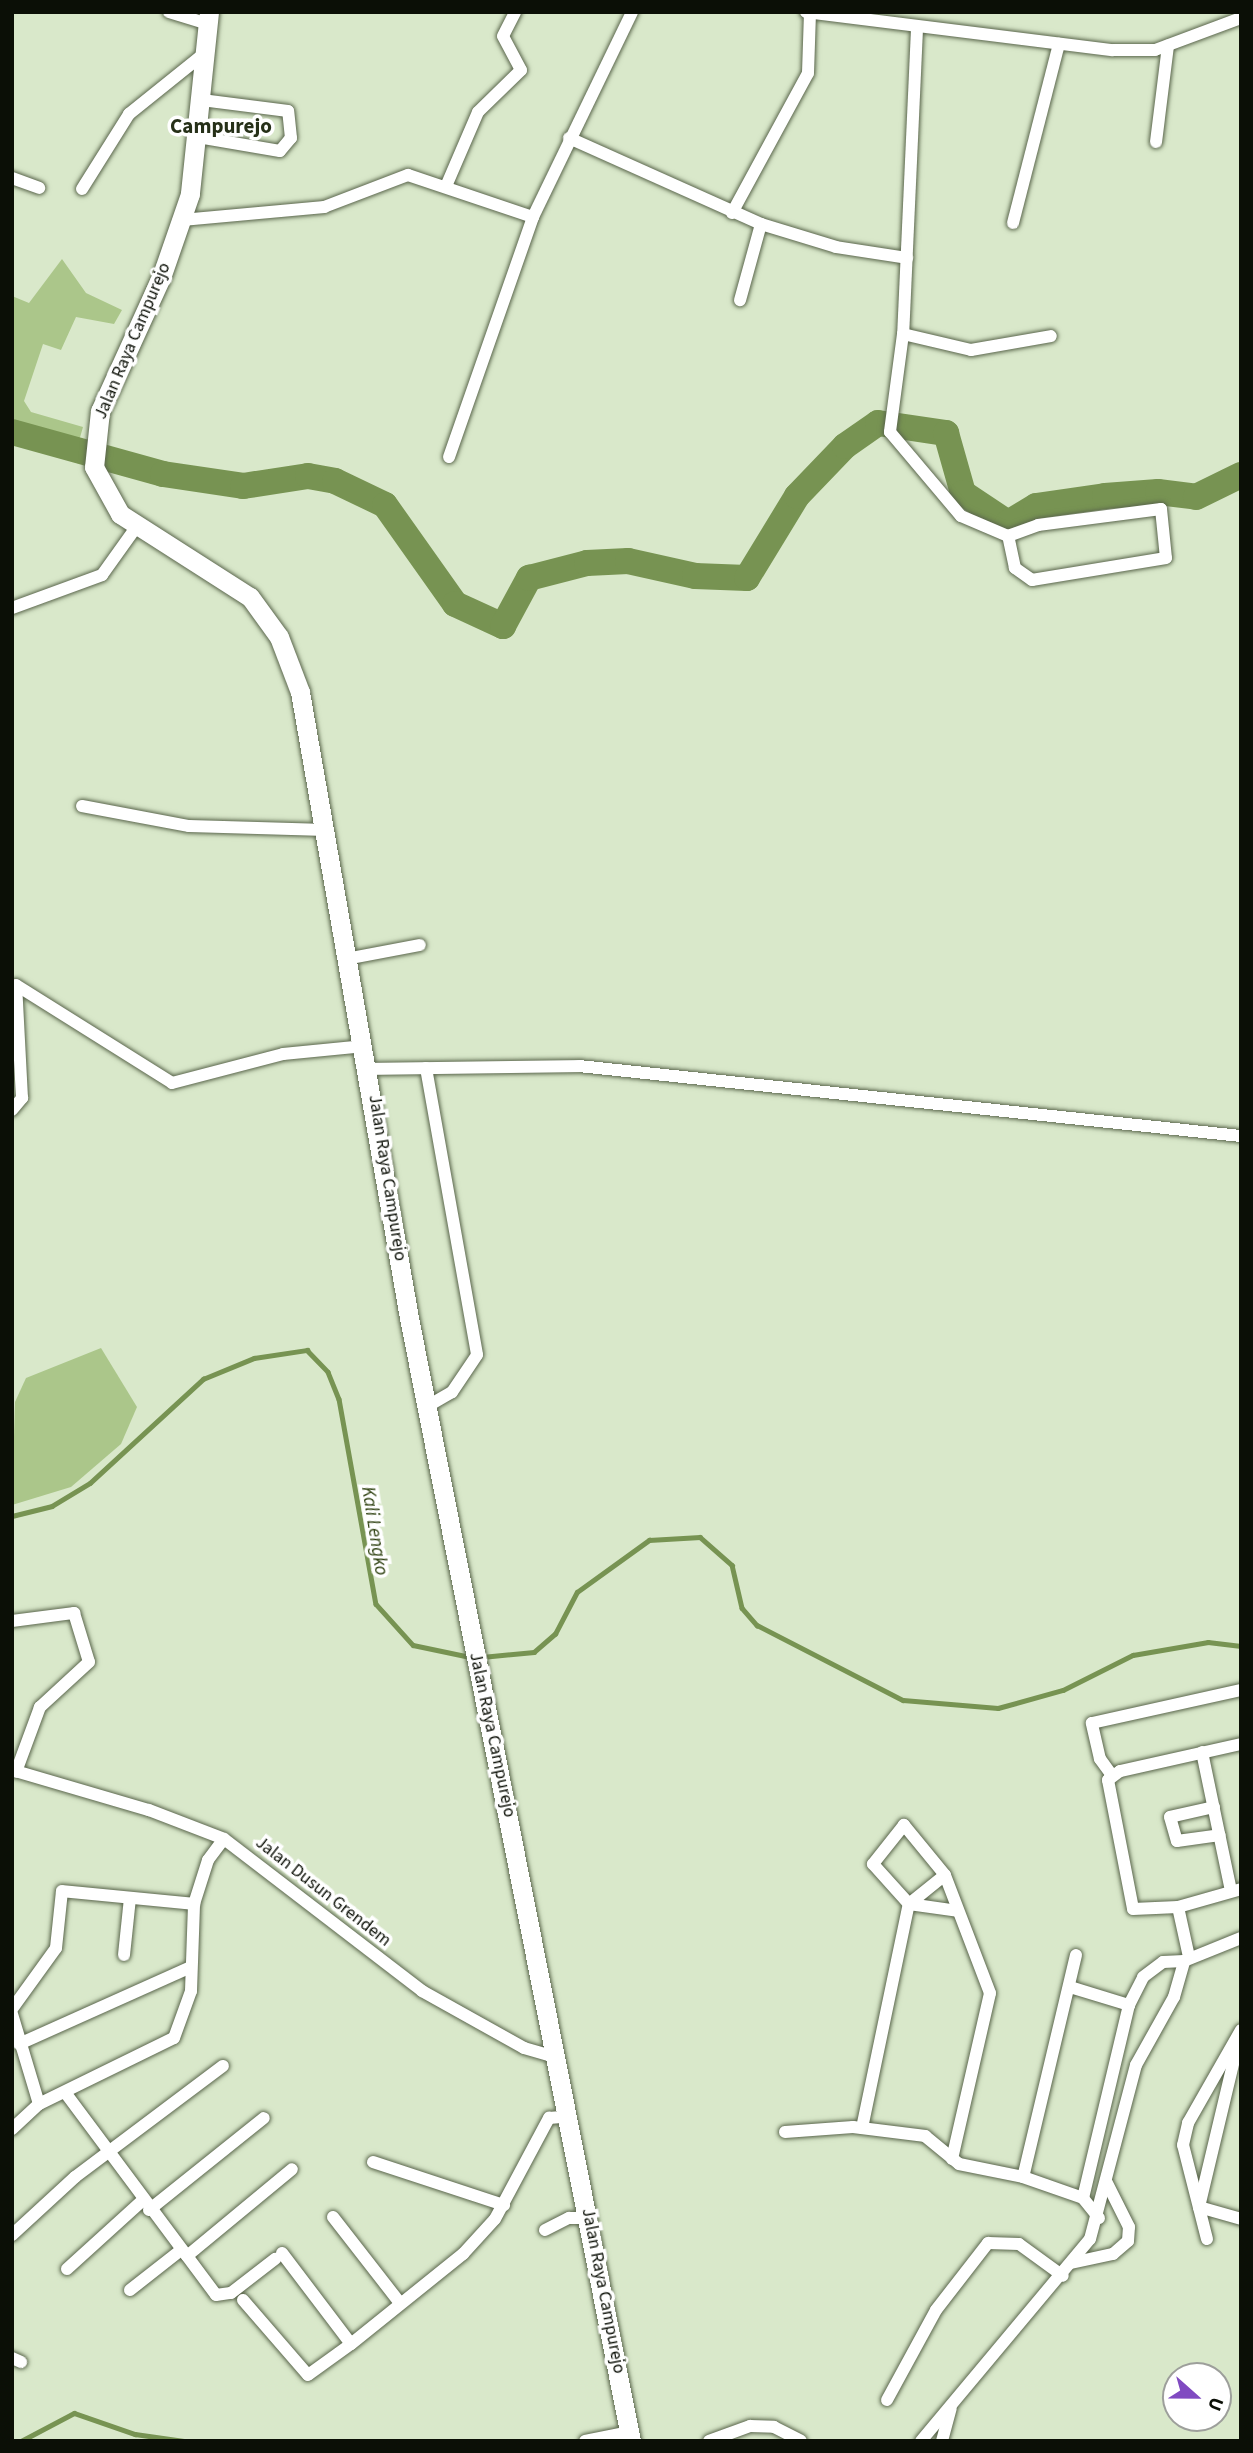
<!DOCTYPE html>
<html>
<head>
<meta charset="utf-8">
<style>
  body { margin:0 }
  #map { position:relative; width:1253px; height:2453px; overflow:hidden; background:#d9e8ca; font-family:"Source Sans 3",sans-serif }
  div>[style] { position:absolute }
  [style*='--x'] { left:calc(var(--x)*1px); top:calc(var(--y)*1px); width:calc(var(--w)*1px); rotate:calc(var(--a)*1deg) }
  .green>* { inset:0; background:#abc68a }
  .stream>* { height:4.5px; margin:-2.25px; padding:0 2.25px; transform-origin:2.25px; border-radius:2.25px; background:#779352 }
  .river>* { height:26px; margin:-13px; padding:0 13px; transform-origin:13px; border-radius:13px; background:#779352 }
  .roads { filter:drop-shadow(0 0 2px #5a664c) drop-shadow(0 0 2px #5a664c) }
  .minor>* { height:12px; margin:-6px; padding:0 6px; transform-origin:6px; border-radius:6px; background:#fff }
  .primary>* { height:19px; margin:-9.5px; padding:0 9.5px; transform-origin:9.5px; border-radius:9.5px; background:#fff }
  span { translate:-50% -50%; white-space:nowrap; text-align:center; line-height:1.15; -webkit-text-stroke:7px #fff; paint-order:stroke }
  .street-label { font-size:18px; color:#0b0f06 }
  .water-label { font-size:19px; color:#2c3f0e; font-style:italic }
  .quarter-label { font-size:21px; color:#263018; font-weight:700 }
  .frame { position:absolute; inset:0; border:14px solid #0b0f06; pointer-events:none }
  .north { position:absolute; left:1162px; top:2362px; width:70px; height:70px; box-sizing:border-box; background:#fff; border:2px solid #9d9f9b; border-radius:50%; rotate:111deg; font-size:19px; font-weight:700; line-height:28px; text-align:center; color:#0b0f06 }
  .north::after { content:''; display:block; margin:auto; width:24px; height:32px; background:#804ac1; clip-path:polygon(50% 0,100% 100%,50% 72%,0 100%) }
</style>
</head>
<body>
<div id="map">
  <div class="green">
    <i style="clip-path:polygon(62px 259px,86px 293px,122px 310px,114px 324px,76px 317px,61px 350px,43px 344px,24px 401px,31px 412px,83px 427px,75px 455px,12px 444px,12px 296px,29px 303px)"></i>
    <i style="clip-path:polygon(101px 1348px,137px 1407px,121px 1444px,71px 1487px,12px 1505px,15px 1402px,26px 1378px)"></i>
  </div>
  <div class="stream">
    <i style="--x:12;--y:1516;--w:41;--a:-14"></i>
    <i style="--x:52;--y:1506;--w:44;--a:-31.2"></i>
    <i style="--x:90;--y:1483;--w:154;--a:-42.6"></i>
    <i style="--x:203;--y:1379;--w:55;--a:-22.4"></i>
    <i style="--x:254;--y:1358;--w:54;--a:-8.6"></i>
    <i style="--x:307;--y:1350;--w:30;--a:46"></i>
    <i style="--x:328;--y:1372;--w:29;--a:68"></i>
    <i style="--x:339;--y:1399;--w:208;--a:79.8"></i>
    <i style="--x:376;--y:1604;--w:55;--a:47.9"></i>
    <i style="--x:413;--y:1645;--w:58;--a:11.9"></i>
    <i style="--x:482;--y:1657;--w:52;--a:-5.5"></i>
    <i style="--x:534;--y:1652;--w:28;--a:-41"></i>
    <i style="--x:555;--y:1634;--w:47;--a:-62.4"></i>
    <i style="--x:577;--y:1592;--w:89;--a:-35.8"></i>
    <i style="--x:649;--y:1540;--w:51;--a:-3.4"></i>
    <i style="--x:700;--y:1537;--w:43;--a:41.2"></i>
    <i style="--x:732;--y:1565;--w:44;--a:76.9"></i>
    <i style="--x:742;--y:1608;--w:23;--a:49"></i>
    <i style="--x:757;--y:1625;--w:164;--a:27.2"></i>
    <i style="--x:903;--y:1700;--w:95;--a:4.8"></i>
    <i style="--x:998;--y:1708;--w:67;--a:-15.5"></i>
    <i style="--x:1063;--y:1690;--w:78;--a:-26.6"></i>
    <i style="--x:1133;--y:1655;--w:76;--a:-9.8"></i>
    <i style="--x:1208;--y:1642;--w:33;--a:7"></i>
    <i style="--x:21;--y:2441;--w:60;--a:-27.8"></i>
    <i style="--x:74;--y:2413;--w:65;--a:19"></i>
    <i style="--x:135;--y:2434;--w:49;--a:8.1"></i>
  </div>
  <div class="river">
    <i style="--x:12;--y:432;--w:157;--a:15.5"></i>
    <i style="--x:163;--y:474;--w:81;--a:8.5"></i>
    <i style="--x:243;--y:486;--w:66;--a:-8.7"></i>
    <i style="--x:308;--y:476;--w:27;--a:10"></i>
    <i style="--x:335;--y:481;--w:55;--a:25.6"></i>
    <i style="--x:385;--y:505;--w:121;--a:54.7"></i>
    <i style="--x:455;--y:604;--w:53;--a:24.6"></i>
    <i style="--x:503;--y:626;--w:55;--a:-61.6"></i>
    <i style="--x:529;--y:578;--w:60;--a:-14.5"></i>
    <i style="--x:587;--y:563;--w:41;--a:-2.8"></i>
    <i style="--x:628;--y:561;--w:69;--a:12.6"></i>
    <i style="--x:695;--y:576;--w:52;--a:2.2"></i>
    <i style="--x:747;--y:578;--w:96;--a:-58.6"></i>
    <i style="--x:797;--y:496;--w:69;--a:-46.2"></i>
    <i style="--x:845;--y:446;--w:40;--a:-34.9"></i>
    <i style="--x:878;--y:423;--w:69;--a:8.4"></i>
    <i style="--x:946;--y:433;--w:62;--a:74.2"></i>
    <i style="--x:963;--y:493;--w:54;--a:33.7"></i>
    <i style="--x:1008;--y:523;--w:33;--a:-31"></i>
    <i style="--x:1036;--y:506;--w:70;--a:-8.2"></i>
    <i style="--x:1105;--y:496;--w:53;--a:-4.3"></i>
    <i style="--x:1158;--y:492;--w:38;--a:7"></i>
    <i style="--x:1196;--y:497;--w:50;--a:-26.1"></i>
  </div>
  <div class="roads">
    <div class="minor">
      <i style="--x:169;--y:12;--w:41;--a:17.1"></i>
      <i style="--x:806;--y:12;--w:309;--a:7.1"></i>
      <i style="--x:1113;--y:50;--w:42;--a:0"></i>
      <i style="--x:1155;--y:50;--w:92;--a:-20.4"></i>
      <i style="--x:917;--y:29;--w:305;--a:92.6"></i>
      <i style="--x:903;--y:334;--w:70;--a:13.2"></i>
      <i style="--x:971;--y:350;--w:81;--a:-9.9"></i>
      <i style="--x:198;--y:137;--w:83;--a:9.7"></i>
      <i style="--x:280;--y:151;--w:17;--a:-50"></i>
      <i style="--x:291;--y:138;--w:27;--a:-96"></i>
      <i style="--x:288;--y:111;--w:87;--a:-172.7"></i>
      <i style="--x:569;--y:138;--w:210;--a:24.1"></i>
      <i style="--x:761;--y:224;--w:79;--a:105.4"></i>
      <i style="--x:1156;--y:142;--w:97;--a:-82.9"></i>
      <i style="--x:12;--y:178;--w:29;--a:20"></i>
      <i style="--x:447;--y:184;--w:78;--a:-66.7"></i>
      <i style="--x:478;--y:112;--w:60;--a:-44.3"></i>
      <i style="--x:521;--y:70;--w:38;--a:-118"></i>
      <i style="--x:503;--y:36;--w:27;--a:-63"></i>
      <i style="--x:82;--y:189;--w:89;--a:-57.9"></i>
      <i style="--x:129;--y:114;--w:97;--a:-38.8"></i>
      <i style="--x:732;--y:213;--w:159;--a:-61.5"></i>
      <i style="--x:808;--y:73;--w:60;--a:-88.1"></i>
      <i style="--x:182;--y:220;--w:143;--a:-5.2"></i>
      <i style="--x:324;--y:207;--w:90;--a:-20.9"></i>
      <i style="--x:408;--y:175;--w:132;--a:18.6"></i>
      <i style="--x:1013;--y:223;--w:185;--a:-75.6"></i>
      <i style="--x:761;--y:224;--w:78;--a:17"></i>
      <i style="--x:836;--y:247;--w:72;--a:8.8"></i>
      <i style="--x:903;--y:334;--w:99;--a:97.6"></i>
      <i style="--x:890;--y:432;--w:110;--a:49.8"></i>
      <i style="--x:961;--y:516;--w:51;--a:23.1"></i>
      <i style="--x:1008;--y:536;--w:32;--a:-20"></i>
      <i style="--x:1038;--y:525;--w:124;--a:-7.4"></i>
      <i style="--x:1161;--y:509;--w:49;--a:84.2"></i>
      <i style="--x:1166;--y:558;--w:136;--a:170.7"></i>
      <i style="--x:1032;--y:580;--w:21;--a:-145"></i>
      <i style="--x:1015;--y:568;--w:33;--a:-102"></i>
      <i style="--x:449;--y:457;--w:254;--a:-70.7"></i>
      <i style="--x:533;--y:217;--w:228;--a:-64.2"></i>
      <i style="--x:12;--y:608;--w:96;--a:-20.1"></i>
      <i style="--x:102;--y:575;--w:60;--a:-54.5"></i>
      <i style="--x:82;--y:806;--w:109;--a:10.6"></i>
      <i style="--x:189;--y:826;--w:137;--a:1.7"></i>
      <i style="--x:351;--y:958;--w:70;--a:-10.7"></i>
      <i style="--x:426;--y:1068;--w:291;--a:79.9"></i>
      <i style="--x:477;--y:1355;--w:45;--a:124"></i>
      <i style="--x:452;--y:1392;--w:28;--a:150"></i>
      <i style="--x:369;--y:1069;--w:210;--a:-0.8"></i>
      <i style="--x:579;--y:1066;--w:666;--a:6.04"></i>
      <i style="--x:12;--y:1110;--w:16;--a:-50"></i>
      <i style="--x:22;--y:1098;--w:113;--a:-93"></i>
      <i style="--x:16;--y:985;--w:184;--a:32.1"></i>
      <i style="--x:172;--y:1083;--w:115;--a:-14.6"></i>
      <i style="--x:283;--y:1054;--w:82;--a:-5.6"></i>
      <i style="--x:12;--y:1621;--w:63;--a:-7.4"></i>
      <i style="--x:74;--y:1613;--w:51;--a:73"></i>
      <i style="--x:89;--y:1662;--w:67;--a:137.4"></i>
      <i style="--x:40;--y:1707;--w:69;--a:110.3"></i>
      <i style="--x:1241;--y:1744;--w:124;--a:167.4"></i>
      <i style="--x:1120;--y:1771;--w:15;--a:143"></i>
      <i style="--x:1108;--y:1780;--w:131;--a:79"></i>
      <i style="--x:1133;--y:1909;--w:45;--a:-2.5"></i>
      <i style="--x:1178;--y:1907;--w:66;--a:-15.9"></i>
      <i style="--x:1202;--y:1752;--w:142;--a:78.2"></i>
      <i style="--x:12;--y:1770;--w:143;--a:16.3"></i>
      <i style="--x:149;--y:1810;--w:80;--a:21.1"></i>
      <i style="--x:224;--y:1839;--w:250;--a:37.5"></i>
      <i style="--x:422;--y:1991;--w:117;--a:29.2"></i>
      <i style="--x:524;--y:2048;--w:36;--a:16"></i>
      <i style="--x:1111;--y:1774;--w:19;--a:-126"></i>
      <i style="--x:1100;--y:1759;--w:37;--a:-103"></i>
      <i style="--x:1092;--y:1723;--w:153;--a:-12.5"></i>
      <i style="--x:1214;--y:1807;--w:45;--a:167.2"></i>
      <i style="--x:1170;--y:1817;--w:25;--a:74"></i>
      <i style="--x:1177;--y:1841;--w:43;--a:-7.9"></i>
      <i style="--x:1178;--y:1907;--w:51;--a:77.6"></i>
      <i style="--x:124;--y:1955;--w:57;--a:-84"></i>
      <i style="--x:1076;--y:1955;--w:228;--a:103.4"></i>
      <i style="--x:1023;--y:2177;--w:64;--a:19.3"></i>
      <i style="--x:1070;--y:1987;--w:62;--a:17"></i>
      <i style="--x:12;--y:2009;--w:75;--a:-54.2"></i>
      <i style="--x:56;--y:1948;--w:57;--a:-84"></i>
      <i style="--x:62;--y:1891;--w:133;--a:5.6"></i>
      <i style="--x:12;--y:2014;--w:94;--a:73.3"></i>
      <i style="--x:1239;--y:2039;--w:173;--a:103.4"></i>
      <i style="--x:1199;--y:2207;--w:44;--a:15.9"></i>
      <i style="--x:19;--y:2044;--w:186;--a:-24.1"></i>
      <i style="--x:67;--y:2095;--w:249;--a:53.3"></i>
      <i style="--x:216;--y:2295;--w:15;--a:-8"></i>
      <i style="--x:231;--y:2293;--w:56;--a:-37.7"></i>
      <i style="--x:862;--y:2128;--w:229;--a:-78.2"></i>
      <i style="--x:909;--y:1904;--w:46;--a:-38.9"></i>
      <i style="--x:12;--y:2129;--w:37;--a:-43"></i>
      <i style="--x:39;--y:2104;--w:150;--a:-26.1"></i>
      <i style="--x:174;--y:2038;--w:50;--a:-70.1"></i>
      <i style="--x:191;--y:1991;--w:87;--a:-88"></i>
      <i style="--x:194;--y:1904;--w:46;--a:-72.3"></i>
      <i style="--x:208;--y:1860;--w:26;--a:-53"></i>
      <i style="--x:785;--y:2132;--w:68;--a:-4.2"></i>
      <i style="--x:853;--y:2127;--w:73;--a:7.1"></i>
      <i style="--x:925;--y:2136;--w:44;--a:39.5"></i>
      <i style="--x:959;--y:2164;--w:65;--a:11.5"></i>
      <i style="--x:952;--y:2159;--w:170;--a:-77.1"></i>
      <i style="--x:990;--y:1993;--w:126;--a:-110.9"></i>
      <i style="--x:945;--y:1875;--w:65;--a:-129.4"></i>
      <i style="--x:904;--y:1825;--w:50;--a:128.5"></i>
      <i style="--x:873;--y:1864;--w:54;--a:48"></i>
      <i style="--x:909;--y:1904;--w:49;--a:8.1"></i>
      <i style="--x:373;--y:2162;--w:138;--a:18.2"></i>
      <i style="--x:149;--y:2210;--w:147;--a:-38.7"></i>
      <i style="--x:333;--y:2217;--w:109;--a:52.1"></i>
      <i style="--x:1099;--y:2218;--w:26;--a:-129"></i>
      <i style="--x:1083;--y:2198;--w:198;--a:-76.6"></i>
      <i style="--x:1129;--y:2005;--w:31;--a:-63"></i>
      <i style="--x:1143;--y:1977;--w:25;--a:-37"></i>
      <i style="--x:1163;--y:1962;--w:21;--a:-3"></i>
      <i style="--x:545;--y:2230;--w:27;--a:-27"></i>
      <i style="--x:569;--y:2218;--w:19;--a:0"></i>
      <i style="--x:12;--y:2235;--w:86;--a:-42.6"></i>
      <i style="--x:75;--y:2177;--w:185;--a:-36.9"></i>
      <i style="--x:1207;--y:2239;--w:97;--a:-104.3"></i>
      <i style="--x:1183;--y:2145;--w:23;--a:-77"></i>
      <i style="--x:1188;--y:2123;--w:107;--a:-60.3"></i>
      <i style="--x:282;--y:2253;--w:114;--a:52.8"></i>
      <i style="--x:351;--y:2344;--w:144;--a:-38.8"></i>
      <i style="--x:463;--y:2254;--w:47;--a:-47.6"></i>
      <i style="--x:495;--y:2219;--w:115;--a:-61.9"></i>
      <i style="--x:549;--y:2118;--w:21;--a:-5"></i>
      <i style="--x:187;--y:2256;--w:136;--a:-39.6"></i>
      <i style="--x:1071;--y:2263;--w:43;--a:-12.1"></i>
      <i style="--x:1113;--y:2254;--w:20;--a:-41"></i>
      <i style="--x:1128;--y:2241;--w:14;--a:-86"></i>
      <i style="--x:1129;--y:2227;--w:51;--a:-116.6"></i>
      <i style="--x:67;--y:2269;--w:103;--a:-42.2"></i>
      <i style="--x:130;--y:2290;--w:65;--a:-38.1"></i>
      <i style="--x:243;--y:2300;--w:99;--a:49.1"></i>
      <i style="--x:308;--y:2375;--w:53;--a:-35.8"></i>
      <i style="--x:12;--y:2358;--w:10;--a:24"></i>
      <i style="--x:887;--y:2400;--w:102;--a:-61.4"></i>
      <i style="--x:936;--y:2310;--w:85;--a:-52.2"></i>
      <i style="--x:988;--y:2243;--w:31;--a:2"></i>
      <i style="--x:1019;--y:2244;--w:54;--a:36"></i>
      <i style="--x:585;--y:2441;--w:46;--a:-11.3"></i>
      <i style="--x:709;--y:2441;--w:44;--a:-20.1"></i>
      <i style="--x:750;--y:2426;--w:24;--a:2"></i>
      <i style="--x:774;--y:2427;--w:30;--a:27"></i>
      <i style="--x:921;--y:2441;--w:263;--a:-50.1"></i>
      <i style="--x:1090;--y:2239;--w:180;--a:-75.2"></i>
      <i style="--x:1136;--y:2065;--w:78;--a:-60.8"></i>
      <i style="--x:1174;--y:1997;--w:37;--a:-74"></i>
      <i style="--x:1184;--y:1961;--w:61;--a:-22"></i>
      <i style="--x:942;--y:2441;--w:34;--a:-75"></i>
    </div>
    <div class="primary">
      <i style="--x:209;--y:12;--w:183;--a:96"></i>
      <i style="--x:190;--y:194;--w:86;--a:109.1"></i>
      <i style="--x:162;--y:275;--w:149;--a:114.5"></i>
      <i style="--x:100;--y:411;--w:56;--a:96.1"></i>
      <i style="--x:94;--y:467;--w:54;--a:61"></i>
      <i style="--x:120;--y:514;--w:154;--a:32.6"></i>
      <i style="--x:250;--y:597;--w:49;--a:54.1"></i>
      <i style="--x:279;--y:637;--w:59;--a:69.1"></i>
      <i style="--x:300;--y:692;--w:635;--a:80.12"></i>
      <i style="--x:409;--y:1318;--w:1145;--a:78.82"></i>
    </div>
  </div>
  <div class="street-label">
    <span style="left:133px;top:341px;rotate:-67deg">Jalan Raya Campurejo</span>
    <span style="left:387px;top:1178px;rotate:81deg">Jalan Raya Campurejo</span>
    <span style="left:492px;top:1735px;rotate:78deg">Jalan Raya Campurejo</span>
    <span style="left:323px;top:1892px;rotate:38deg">Jalan Dusun Grendem</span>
    <span style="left:603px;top:2291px;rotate:79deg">Jalan Raya Campurejo</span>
  </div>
  <div class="water-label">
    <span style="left:374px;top:1531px;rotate:81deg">Kali Lengko</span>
  </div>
  <div class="quarter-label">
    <span style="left:221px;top:126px">Campurejo</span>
  </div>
  <div class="frame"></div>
  <div class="north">U</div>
</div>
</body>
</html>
